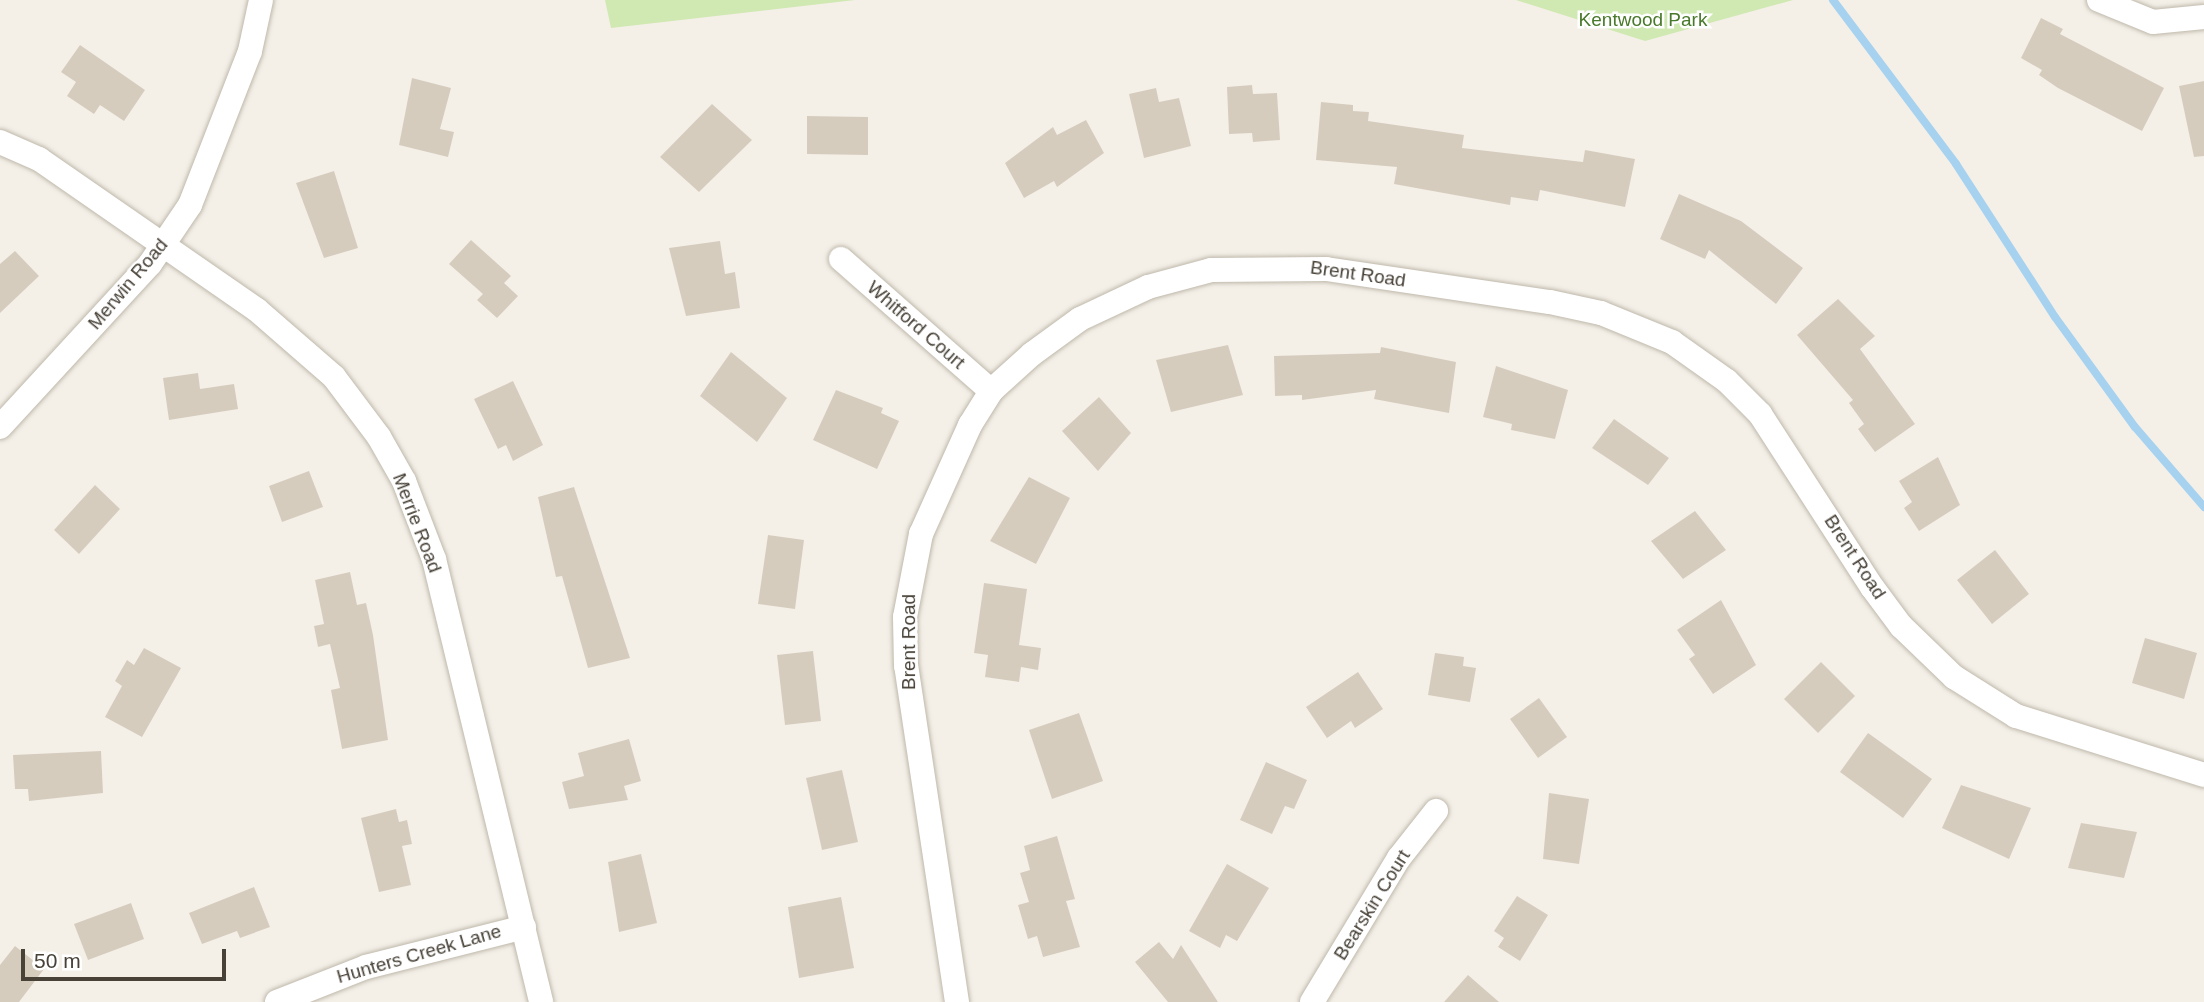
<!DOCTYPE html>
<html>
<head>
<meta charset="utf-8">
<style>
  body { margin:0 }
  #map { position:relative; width:2204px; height:1002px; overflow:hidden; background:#f4f0e8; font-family:Arial,sans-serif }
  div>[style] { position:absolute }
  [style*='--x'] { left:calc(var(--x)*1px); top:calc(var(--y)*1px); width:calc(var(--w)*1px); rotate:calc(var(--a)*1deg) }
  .green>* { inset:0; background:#d0e8b2 }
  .stream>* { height:8px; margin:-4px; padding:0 4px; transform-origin:4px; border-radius:4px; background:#a6d2f0 }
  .building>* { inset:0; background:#d6ccbe }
  .roads { filter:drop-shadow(0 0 2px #bfb8ab) drop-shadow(0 0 2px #bfb8ab) }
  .street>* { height:24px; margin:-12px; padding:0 12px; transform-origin:12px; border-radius:12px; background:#fff }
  span { translate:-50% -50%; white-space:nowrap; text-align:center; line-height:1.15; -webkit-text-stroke:5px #fff; paint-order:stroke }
  .park-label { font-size:19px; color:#49792a }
  .street-label { font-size:19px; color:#474137 }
  .scale { position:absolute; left:21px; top:949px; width:205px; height:32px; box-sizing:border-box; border:4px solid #474137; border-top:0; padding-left:9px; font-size:21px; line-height:24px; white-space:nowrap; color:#474137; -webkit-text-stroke:5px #fff; paint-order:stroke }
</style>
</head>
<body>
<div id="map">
  <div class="green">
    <i style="clip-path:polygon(605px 0,855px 0,611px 28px)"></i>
    <i style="clip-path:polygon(1516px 0,1793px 0,1645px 41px)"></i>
  </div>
  <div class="stream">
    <i style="--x:1833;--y:0;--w:205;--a:53.1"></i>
    <i style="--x:1956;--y:164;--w:182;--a:57.1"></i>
    <i style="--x:2055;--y:317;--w:136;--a:54"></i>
    <i style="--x:2135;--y:427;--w:106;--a:49.2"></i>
  </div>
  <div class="building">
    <i style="clip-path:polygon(2041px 18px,2063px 29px,2060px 34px,2164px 88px,2142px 131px,2058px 88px,2039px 75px,2042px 70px,2021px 58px)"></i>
    <i style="clip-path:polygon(80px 45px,145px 90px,124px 121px,100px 105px,94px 114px,67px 96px,76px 82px,61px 72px)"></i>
    <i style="clip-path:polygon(412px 78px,451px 88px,440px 129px,454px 132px,448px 157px,399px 145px)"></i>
    <i style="clip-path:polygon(2204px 81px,2204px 156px,2194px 157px,2179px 86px)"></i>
    <i style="clip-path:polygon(1252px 85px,1253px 94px,1277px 93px,1280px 140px,1253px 142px,1252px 133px,1229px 134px,1227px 87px)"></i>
    <i style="clip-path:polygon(1156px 88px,1159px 102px,1179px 98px,1191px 146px,1144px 158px,1129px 94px)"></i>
    <i style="clip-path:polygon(1321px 102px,1353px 105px,1353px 111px,1369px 112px,1368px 121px,1464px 135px,1462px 148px,1583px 162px,1585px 150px,1635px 159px,1625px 207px,1540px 190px,1538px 201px,1511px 197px,1510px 205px,1394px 184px,1397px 167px,1316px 160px)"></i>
    <i style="clip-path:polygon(712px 104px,752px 140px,699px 192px,660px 157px)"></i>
    <i style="clip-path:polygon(807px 116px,868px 117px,868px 155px,807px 154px)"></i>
    <i style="clip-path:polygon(1086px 120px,1104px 153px,1057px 187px,1054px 181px,1024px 198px,1005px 163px,1053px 127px,1057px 135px)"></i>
    <i style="clip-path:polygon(334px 171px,358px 248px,324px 258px,296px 183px)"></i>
    <i style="clip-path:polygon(1679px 194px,1741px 221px,1803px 268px,1776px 304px,1709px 250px,1705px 259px,1660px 239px)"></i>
    <i style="clip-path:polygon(471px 240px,511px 276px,504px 283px,518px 296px,497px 318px,477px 300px,483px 294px,449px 264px)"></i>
    <i style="clip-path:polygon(720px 241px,725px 274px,735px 272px,740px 308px,686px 316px,669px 248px)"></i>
    <i style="clip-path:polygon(15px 251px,39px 276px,0 313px,0 264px)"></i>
    <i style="clip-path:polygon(1838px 299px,1875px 336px,1860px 349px,1915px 424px,1875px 452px,1858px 429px,1864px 424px,1849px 403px,1853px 400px,1797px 335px)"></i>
    <i style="clip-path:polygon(1228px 345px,1243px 395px,1171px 412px,1156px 360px)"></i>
    <i style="clip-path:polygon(1381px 347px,1456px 362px,1449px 413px,1374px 399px,1376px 390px,1302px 400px,1302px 395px,1275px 396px,1274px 356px,1380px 353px)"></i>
    <i style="clip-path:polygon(731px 352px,787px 398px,757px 442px,700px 396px)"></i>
    <i style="clip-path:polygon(1496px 366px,1568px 390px,1555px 439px,1511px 430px,1512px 424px,1483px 417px)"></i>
    <i style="clip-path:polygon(198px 373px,200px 389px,234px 384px,238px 409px,169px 420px,163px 378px)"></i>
    <i style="clip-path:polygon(513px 381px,543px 445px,513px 461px,506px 445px,498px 449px,474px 399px)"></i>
    <i style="clip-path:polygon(836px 390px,883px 408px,881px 413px,899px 421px,877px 469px,813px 440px)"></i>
    <i style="clip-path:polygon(1099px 397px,1131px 433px,1098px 471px,1062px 431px)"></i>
    <i style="clip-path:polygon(1614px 419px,1669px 458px,1648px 485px,1592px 448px)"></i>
    <i style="clip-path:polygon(1938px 457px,1960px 505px,1919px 531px,1904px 508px,1912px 502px,1899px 481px)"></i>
    <i style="clip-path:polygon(309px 471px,323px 507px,282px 522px,269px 486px)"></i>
    <i style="clip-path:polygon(1029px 477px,1070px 498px,1036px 564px,990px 541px)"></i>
    <i style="clip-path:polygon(95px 485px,120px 509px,79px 554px,54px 530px)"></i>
    <i style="clip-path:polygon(574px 487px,630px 658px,588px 668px,562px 576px,556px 577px,538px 497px)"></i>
    <i style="clip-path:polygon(1695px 511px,1726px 550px,1683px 579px,1651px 541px)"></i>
    <i style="clip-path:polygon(768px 535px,804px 540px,795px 609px,758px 604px)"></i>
    <i style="clip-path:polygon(1995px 550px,2029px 594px,1992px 624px,1957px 580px)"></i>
    <i style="clip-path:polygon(350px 572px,357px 605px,366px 603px,373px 635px,388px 740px,342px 749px,331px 690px,340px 688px,330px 644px,318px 647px,314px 626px,324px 624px,315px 580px)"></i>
    <i style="clip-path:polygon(984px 583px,1027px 589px,1019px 645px,1041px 648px,1038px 670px,1021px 667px,1019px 682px,985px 677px,988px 655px,974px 653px)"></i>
    <i style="clip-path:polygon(1721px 600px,1756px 665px,1713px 694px,1689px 659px,1695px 655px,1677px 630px)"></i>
    <i style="clip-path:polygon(2145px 638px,2197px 653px,2184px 699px,2132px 683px)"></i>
    <i style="clip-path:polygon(144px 648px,181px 668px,142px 737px,105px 717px,122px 686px,115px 681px,127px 660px,134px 665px)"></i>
    <i style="clip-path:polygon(813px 651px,821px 721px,785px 725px,777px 655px)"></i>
    <i style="clip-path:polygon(1435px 653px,1464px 657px,1463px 666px,1476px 668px,1470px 702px,1428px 695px)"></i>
    <i style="clip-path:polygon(1821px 662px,1855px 696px,1818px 733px,1784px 699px)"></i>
    <i style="clip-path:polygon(1358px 672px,1383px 709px,1355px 728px,1351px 721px,1327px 738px,1306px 707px)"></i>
    <i style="clip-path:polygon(1539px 698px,1567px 737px,1538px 758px,1510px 719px)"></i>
    <i style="clip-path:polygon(1079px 713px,1103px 781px,1052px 799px,1029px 730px)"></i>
    <i style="clip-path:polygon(1868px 733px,1932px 779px,1903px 818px,1840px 772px)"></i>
    <i style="clip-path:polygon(629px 739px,641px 781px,624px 786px,628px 800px,569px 809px,562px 782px,584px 776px,578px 753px)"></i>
    <i style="clip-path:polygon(101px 751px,103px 793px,29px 801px,28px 789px,15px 789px,13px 755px)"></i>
    <i style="clip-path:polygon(1266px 762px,1307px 780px,1294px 809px,1285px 806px,1272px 834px,1240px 820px)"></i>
    <i style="clip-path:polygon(842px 770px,858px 842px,822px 850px,806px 778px)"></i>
    <i style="clip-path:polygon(1961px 785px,2031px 808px,2009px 859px,1942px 828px)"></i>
    <i style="clip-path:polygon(1549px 793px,1589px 799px,1579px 864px,1543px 859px)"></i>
    <i style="clip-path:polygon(396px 809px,399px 822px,407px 820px,412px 844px,402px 846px,411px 885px,379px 892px,361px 818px)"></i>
    <i style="clip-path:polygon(2081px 823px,2137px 832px,2124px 878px,2068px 868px)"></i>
    <i style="clip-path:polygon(1057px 836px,1075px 899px,1066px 901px,1080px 947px,1043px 957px,1037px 936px,1028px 939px,1018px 905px,1029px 902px,1020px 873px,1030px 870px,1024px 846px)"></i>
    <i style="clip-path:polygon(641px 854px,657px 923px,619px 932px,608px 862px)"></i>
    <i style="clip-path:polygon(1227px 864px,1269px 888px,1237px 941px,1226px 935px,1220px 948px,1189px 931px)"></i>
    <i style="clip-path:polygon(254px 887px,270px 927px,240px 938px,237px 931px,202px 944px,189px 913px)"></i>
    <i style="clip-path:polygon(1517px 896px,1548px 915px,1520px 961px,1498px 947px,1504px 938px,1494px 931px)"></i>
    <i style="clip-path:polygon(841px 897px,854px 968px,799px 978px,788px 907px)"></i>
    <i style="clip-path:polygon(131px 903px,144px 939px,88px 960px,74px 924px)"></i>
    <i style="clip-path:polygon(1159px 942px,1173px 959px,1181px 945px,1218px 1002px,1168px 1002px,1135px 962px)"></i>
    <i style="clip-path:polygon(15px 946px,44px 969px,19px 1002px,0 1002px,0 965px)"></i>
    <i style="clip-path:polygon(1468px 975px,1499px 1002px,1444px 1002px)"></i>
  </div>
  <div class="roads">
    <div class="street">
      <i style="--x:2099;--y:0;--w:58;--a:22.2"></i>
      <i style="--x:2153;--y:22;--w:51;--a:-5.6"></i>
      <i style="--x:0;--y:142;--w:43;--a:23.6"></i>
      <i style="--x:39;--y:159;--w:265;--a:34.7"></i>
      <i style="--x:257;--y:310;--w:102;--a:41"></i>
      <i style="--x:334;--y:377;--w:75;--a:53.1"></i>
      <i style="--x:379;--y:437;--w:51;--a:60.4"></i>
      <i style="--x:404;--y:481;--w:84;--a:69"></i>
      <i style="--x:434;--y:559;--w:456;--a:76.4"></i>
      <i style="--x:841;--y:259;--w:200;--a:41.3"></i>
      <i style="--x:0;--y:427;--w:222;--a:-47.4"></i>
      <i style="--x:150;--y:264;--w:71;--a:-55.9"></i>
      <i style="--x:190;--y:205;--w:165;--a:-68.7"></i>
      <i style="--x:250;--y:51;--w:52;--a:-77.8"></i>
      <i style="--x:277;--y:1002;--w:96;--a:-21.5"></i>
      <i style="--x:366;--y:967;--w:163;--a:-14.2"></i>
      <i style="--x:957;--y:1002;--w:340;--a:-98.6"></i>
      <i style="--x:906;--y:666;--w:49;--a:-91.2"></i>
      <i style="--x:905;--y:617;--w:85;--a:-79.1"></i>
      <i style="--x:921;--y:534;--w:120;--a:-65.8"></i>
      <i style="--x:970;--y:425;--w:40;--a:-58"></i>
      <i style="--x:991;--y:391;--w:55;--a:-42.1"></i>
      <i style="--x:1032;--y:354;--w:59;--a:-36.1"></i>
      <i style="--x:1080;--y:319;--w:75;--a:-25.2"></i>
      <i style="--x:1148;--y:287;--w:65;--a:-15.1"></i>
      <i style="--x:1211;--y:270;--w:115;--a:-0.5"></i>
      <i style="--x:1326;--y:269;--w:226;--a:8.4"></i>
      <i style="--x:1550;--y:302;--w:52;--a:12.2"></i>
      <i style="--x:1601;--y:313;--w:77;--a:22.2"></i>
      <i style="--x:1672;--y:342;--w:67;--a:35.3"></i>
      <i style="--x:1727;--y:381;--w:47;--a:45"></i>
      <i style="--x:1760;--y:414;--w:206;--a:57.1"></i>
      <i style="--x:1872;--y:587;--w:49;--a:53.4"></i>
      <i style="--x:1901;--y:626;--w:74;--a:43.9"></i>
      <i style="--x:1954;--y:677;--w:73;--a:32.2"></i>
      <i style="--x:2016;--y:716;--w:197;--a:17.4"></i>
      <i style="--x:1312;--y:1002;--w:168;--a:-58.9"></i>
      <i style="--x:1399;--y:858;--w:60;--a:-51.8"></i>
    </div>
  </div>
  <div class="park-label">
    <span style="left:1643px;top:20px">Kentwood Park</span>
  </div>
  <div class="street-label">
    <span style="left:1358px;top:274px;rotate:8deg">Brent Road</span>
    <span style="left:128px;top:284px;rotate:-50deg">Merwin Road</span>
    <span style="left:916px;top:325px;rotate:41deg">Whitford Court</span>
    <span style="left:417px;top:523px;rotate:69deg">Merrie Road</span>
    <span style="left:1855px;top:557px;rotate:57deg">Brent Road</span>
    <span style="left:909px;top:642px;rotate:-90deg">Brent Road</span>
    <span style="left:1372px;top:905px;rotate:-58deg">Bearskin Court</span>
    <span style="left:419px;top:954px;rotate:-16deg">Hunters Creek Lane</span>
  </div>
  <div class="scale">50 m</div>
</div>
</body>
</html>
